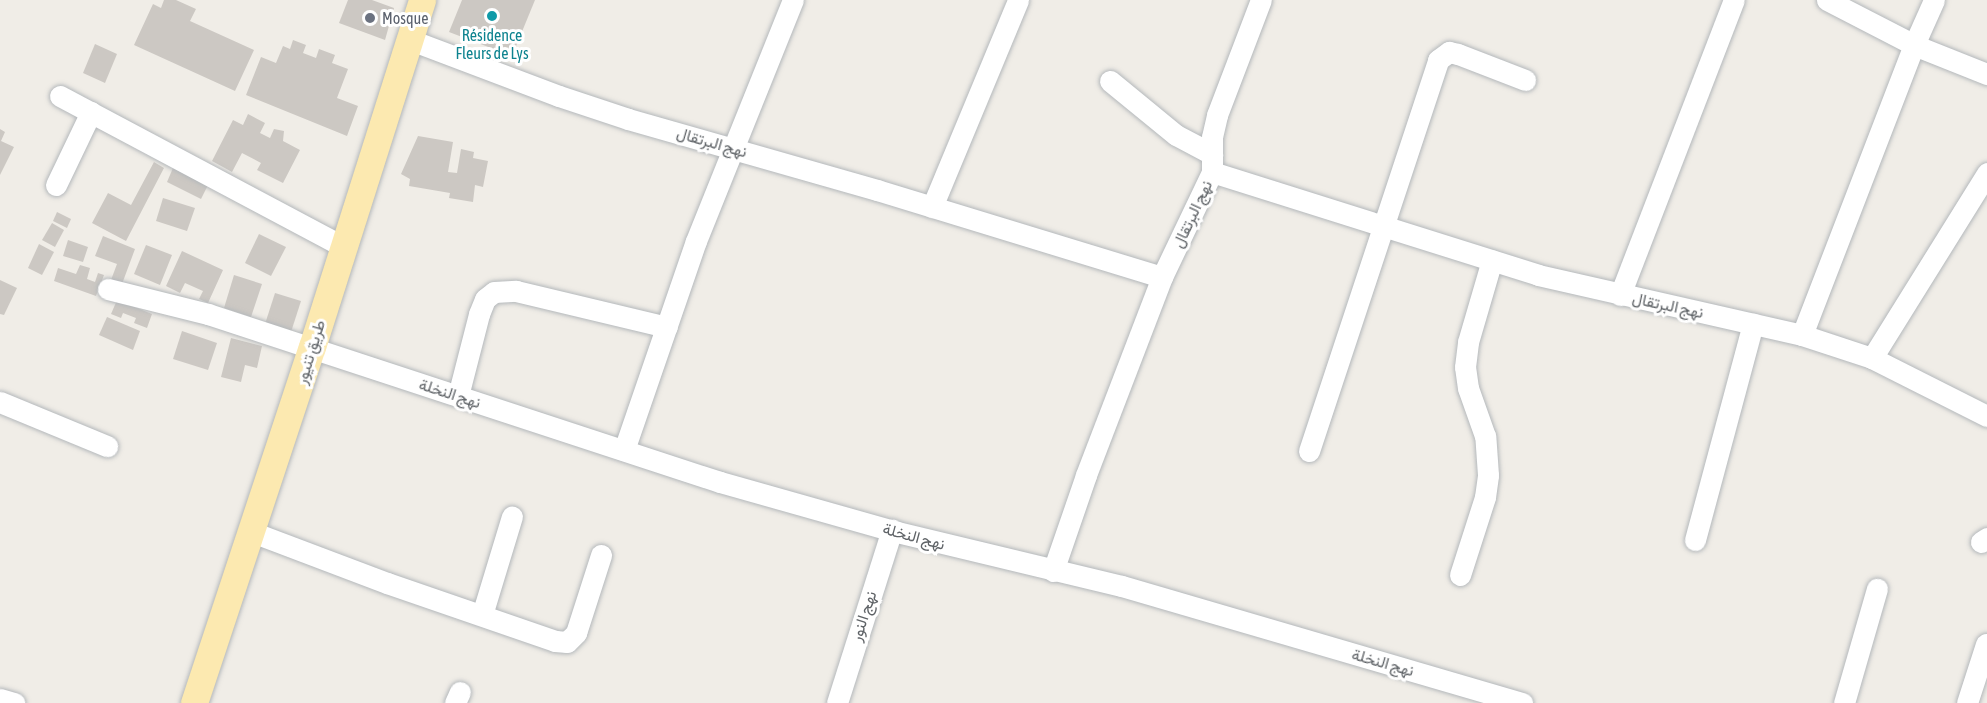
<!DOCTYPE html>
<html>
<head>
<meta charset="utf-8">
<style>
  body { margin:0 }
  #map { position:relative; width:1987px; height:703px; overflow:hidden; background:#f0ede7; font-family:"Asap Condensed",Vazirmatn,sans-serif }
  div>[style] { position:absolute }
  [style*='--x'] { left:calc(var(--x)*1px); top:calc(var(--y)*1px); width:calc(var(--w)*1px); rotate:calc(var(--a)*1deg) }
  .building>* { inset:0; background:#ccc8c3 }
  .roads { filter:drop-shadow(0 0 2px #b4b8bb) drop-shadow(0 0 2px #b4b8bb) }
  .minor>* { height:21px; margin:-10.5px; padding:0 10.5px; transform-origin:10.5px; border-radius:10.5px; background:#fff }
  .major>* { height:27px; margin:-13.5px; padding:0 13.5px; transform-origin:13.5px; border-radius:13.5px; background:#fce9b0 }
  .dots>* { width:16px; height:16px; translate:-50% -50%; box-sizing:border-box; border:3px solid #fff; border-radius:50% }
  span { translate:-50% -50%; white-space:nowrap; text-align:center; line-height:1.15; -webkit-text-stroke:6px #fff; paint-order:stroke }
  .worship-label { font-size:16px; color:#5b616d }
  .left { translate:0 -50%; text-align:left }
  .culture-label { font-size:16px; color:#0d838f }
  .street-label { font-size:16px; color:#5f6367 }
</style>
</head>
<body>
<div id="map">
  <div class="building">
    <i style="clip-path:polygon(164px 0,176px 0,196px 9px,190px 21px,254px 50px,235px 91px,134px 45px,153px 4px,161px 8px)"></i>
    <i style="clip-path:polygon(348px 0,372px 0,394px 8px,385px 40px,339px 23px)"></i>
    <i style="clip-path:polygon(462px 0,535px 0,512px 56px,449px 32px)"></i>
    <i style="clip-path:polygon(293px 40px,306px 45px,303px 53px,316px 58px,319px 49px,335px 55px,332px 63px,348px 69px,337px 98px,358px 106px,347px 136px,246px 95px,261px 57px,276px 63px,283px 46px,290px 49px)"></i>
    <i style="clip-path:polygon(95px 44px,117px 54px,105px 83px,83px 73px)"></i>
    <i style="clip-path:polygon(248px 114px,265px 123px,260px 133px,270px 138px,274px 129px,284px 131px,283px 141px,300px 150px,283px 183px,257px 170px,261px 163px,242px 153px,232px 172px,212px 161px,233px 120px,243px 125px)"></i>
    <i style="clip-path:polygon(0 129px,5px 132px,1px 141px,14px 147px,0 175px)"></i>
    <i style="clip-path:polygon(418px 136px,453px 142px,448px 172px,457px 173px,461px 149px,474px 152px,473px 158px,488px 161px,483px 187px,475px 185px,473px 202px,449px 198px,450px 193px,409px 186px,410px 179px,401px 174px)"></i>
    <i style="clip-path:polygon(154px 162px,164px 168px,126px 241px,92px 223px,108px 193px,131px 205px)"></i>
    <i style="clip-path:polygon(173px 168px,208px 185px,201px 199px,167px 182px)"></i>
    <i style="clip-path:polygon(163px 198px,195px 208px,187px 231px,156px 221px)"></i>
    <i style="clip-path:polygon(57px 212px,71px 219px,67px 228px,53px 221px)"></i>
    <i style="clip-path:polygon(52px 223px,64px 230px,55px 247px,42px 240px)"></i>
    <i style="clip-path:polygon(259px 234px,286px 247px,271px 276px,245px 263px)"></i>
    <i style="clip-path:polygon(103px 236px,135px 249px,122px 284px,111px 280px,117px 264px,95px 256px)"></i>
    <i style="clip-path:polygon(68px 240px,88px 247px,83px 262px,63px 256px)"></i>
    <i style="clip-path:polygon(39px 244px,54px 252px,42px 275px,28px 268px)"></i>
    <i style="clip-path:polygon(146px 245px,172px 255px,160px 285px,134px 274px)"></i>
    <i style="clip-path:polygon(182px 251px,223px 270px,208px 303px,199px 299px,203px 291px,185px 283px,180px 293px,166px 286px)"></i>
    <i style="clip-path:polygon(80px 265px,90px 268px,87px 279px,95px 282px,98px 273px,104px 275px,96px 296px,54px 281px,58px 268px,76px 274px)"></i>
    <i style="clip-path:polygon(234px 275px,262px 284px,251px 317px,224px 308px)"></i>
    <i style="clip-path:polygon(0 280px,17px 288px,4px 315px,0 314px)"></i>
    <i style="clip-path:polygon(275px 293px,301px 301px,291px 332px,265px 324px)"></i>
    <i style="clip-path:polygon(117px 300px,152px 314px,147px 328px,134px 323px,136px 318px,123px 313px,121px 318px,111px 314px)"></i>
    <i style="clip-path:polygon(107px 317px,140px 331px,133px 350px,99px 335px)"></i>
    <i style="clip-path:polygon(182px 331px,217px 343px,208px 370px,173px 359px)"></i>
    <i style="clip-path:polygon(231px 338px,262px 346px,257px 368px,245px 365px,241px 382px,221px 377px)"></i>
  </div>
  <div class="roads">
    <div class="minor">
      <i style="--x:1827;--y:0;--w:98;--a:27.3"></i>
      <i style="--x:1914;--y:45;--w:79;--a:21.7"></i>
      <i style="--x:408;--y:39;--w:161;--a:20.7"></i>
      <i style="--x:559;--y:96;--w:73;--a:18.4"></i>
      <i style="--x:628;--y:119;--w:259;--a:15.9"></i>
      <i style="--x:877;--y:190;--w:298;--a:17"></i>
      <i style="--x:1162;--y:277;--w:116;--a:-64.5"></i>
      <i style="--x:1212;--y:172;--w:342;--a:17.5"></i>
      <i style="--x:1538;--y:275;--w:271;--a:12.8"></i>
      <i style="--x:1802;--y:335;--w:74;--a:18.2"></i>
      <i style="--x:1872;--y:358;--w:129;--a:26.8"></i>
      <i style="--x:1110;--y:81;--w:85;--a:39.3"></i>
      <i style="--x:1176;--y:135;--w:41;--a:27.8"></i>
      <i style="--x:60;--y:96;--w:319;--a:28"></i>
      <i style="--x:1212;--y:172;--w:35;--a:-90"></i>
      <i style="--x:1212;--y:137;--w:23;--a:-77"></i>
      <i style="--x:1217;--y:115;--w:123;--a:-69.1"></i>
      <i style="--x:56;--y:185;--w:81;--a:-64.4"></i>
      <i style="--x:932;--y:207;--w:224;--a:-67.4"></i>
      <i style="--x:108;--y:289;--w:103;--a:14"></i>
      <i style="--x:208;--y:314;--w:539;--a:18.17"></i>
      <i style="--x:720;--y:482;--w:184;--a:15.8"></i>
      <i style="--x:897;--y:532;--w:231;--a:13.5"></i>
      <i style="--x:1122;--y:586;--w:417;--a:16.3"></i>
      <i style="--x:1620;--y:295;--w:316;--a:-68.9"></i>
      <i style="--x:1802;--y:335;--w:311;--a:-68.9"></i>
      <i style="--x:1914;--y:45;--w:49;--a:-66"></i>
      <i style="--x:1872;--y:358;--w:218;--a:-58.1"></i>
      <i style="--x:458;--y:396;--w:85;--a:-75.6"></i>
      <i style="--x:479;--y:314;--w:16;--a:-68"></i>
      <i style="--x:485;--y:299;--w:11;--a:-38"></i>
      <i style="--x:494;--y:292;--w:22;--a:-3"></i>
      <i style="--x:516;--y:291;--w:155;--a:13.4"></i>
      <i style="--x:0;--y:402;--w:116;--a:22.4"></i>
      <i style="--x:624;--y:450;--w:221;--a:-71"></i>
      <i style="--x:696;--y:241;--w:260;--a:-68.1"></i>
      <i style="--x:1309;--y:451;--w:412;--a:-71.7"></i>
      <i style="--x:1438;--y:60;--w:14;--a:-36"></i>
      <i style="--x:1449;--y:52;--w:9;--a:13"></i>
      <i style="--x:1458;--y:54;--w:72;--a:21.2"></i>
      <i style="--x:252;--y:532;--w:144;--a:20.7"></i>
      <i style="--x:387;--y:583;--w:178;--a:19"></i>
      <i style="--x:555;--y:641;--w:12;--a:5"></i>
      <i style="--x:567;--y:642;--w:13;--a:-45"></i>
      <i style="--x:576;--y:633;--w:82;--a:-72.2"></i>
      <i style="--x:1695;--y:540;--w:224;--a:-75"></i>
      <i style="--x:1981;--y:542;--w:7;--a:-34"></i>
      <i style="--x:1053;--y:571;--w:102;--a:-71"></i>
      <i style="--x:1086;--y:475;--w:212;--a:-69"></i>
      <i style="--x:1460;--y:575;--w:82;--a:-72.2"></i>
      <i style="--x:1485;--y:497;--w:22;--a:-82"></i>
      <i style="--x:1488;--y:475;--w:39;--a:-94"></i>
      <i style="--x:1485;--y:436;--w:51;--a:-109.5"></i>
      <i style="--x:1468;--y:388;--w:21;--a:-98"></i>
      <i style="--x:1465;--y:367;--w:25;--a:-83"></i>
      <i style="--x:1468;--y:342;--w:85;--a:-73.7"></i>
      <i style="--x:482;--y:615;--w:103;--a:-73.1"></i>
      <i style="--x:0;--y:699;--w:15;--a:16"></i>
      <i style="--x:455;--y:703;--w:12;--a:-66"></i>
      <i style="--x:837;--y:703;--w:182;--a:-72.4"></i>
      <i style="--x:1844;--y:703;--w:119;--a:-73.9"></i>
      <i style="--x:1967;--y:703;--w:62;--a:-72.1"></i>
    </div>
    <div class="major">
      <i style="--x:194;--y:703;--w:375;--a:-71.7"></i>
      <i style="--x:312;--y:347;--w:364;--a:-72.4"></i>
    </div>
  </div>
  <div class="dots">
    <i style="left:492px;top:16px;background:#0f9aa8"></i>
    <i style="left:370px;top:18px;background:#6b7280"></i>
  </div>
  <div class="worship-label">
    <span class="left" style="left:382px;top:18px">Mosque</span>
  </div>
  <div class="culture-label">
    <span style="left:492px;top:44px">Résidence<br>Fleurs de Lys</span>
  </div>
  <div class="street-label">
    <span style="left:712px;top:142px;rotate:16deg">نهج البرتقال</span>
    <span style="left:1192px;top:214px;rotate:-65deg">نهج البرتقال</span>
    <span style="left:1668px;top:305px;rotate:12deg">نهج البرتقال</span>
    <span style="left:310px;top:352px;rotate:-73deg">طريق تنيور</span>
    <span style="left:450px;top:393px;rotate:18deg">نهج النخلة</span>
    <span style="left:914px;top:536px;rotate:15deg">نهج النخلة</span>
    <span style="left:863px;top:616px;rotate:-72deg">نهج النور</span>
    <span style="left:1383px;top:662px;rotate:16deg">نهج النخلة</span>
  </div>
</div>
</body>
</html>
